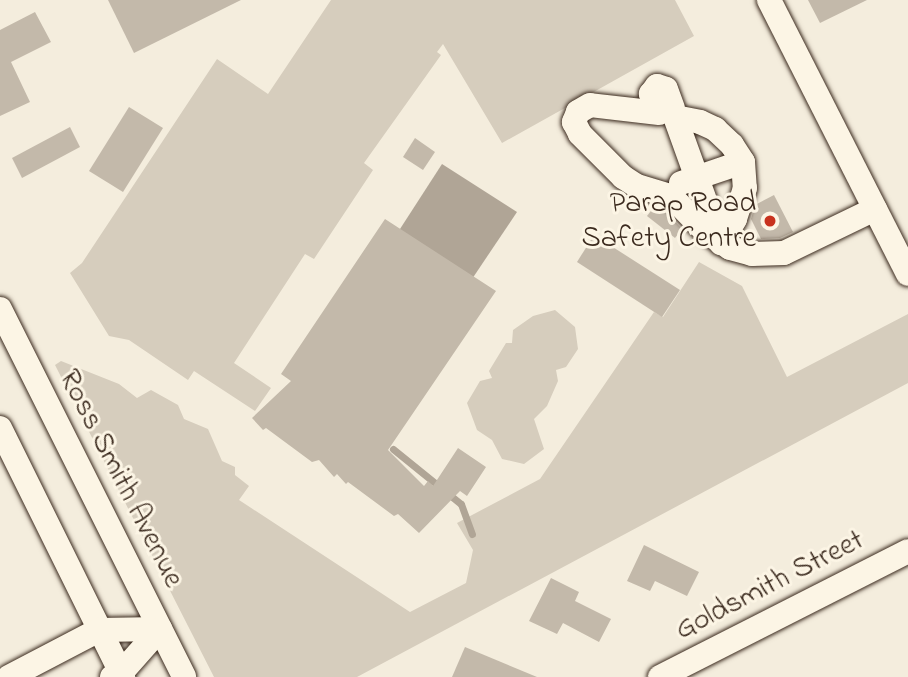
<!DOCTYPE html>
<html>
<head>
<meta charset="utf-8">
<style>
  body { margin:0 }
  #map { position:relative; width:908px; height:677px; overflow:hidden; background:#f4eddd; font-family:"Indie Flower",sans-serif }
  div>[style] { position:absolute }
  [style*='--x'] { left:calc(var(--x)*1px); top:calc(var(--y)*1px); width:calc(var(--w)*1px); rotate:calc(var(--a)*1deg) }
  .green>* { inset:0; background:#d6cdbd }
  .water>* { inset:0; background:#b0a596 }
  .stream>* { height:7px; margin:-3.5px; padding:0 3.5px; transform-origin:3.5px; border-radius:3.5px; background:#b0a596 }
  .building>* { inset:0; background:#c3b9aa }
  .roads { filter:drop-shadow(0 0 2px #3b2a1e) drop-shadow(0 0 2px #3b2a1e) }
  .minor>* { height:24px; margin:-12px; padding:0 12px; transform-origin:12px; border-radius:12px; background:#fcf5e5 }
  .dots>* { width:19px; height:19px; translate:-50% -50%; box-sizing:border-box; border:4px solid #fcf5e5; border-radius:50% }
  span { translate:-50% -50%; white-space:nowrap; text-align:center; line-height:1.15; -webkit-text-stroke:6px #fcf5e5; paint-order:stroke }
  .poi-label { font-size:30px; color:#3b2a1e }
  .right { translate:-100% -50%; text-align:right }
  .street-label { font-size:30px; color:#3b2a1e }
</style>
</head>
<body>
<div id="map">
  <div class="green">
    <i style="clip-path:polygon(331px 0,675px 0,694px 36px,502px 143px,443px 44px,437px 52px,441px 55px,364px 163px,373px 170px,314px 259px,305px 254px,234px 363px,271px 388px,255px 411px,194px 371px,188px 380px,129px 340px,109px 336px,70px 273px,82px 263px,217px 59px,268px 94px)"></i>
    <i style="clip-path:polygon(699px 262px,742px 286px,787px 377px,908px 314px,908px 383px,357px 677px,214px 677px,55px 365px,61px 361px,119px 384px,137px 398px,151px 390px,178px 405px,184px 419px,208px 429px,222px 461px,235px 467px,235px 475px,249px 486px,239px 500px,410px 612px,466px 583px,473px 550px,457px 523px,540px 479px,654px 312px,663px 317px)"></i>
    <i style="clip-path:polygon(555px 310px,575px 327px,578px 349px,566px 367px,556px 370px,558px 381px,547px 406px,534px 419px,544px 449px,524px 464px,502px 459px,492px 440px,477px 430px,467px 403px,480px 381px,492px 378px,489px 371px,506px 343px,512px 343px,513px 330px,533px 316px)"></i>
  </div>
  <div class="water">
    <i style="clip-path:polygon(442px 164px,517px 212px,419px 358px,347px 311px)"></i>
  </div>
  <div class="stream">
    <i style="--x:393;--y:449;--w:87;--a:39"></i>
    <i style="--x:461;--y:504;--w:32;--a:70"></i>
  </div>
  <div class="building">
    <i style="clip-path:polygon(108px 0,241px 0,134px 53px)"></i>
    <i style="clip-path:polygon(808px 0,867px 0,820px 23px)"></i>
    <i style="clip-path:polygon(35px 12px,51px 42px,11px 62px,30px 102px,0 116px,0 30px)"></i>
    <i style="clip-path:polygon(129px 107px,163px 128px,123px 192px,89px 171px)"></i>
    <i style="clip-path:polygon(70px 127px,80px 147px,22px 178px,12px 158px)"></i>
    <i style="clip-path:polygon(415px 138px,435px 152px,423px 170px,403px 157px)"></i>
    <i style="clip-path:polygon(774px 195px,793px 232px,780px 238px,761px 239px,751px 219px,755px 205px)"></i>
    <i style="clip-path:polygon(654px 207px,664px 210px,682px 229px,675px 238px,647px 216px)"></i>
    <i style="clip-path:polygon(385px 219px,496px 291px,388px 450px,424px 486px,428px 481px,433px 486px,458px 448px,486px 467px,467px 496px,460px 491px,419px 533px,398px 514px,394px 516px,348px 482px,346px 484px,337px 474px,334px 477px,319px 460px,312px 462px,266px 428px,263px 430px,252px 418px,291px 381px,281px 374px)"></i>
    <i style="clip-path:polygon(594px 235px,680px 290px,662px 317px,577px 262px)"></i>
    <i style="clip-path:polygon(644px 545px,699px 572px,687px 596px,655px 581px,650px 591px,627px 581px)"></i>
    <i style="clip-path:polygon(551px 578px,579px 592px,575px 601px,611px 619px,599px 642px,563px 623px,557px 634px,529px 621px)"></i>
    <i style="clip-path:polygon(465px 647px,537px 677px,452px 677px)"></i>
  </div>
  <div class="roads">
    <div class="minor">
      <i style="--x:769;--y:0;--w:307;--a:63.1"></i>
      <i style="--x:659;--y:112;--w:20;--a:-114"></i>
      <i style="--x:651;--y:94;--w:10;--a:-53"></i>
      <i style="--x:657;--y:86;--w:9;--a:18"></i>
      <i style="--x:666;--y:89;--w:20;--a:70"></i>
      <i style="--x:659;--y:113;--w:69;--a:-173.4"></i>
      <i style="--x:590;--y:105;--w:14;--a:150"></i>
      <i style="--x:578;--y:112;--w:11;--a:112"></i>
      <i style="--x:574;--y:122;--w:13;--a:63"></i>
      <i style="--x:580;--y:134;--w:61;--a:45"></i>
      <i style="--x:623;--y:177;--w:17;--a:33"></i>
      <i style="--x:637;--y:186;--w:37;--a:17"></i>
      <i style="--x:672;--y:197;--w:47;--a:45.9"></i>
      <i style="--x:705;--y:231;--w:30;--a:34"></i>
      <i style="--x:730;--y:248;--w:23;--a:15"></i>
      <i style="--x:752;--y:254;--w:32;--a:-2"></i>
      <i style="--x:784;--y:253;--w:101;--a:-25.8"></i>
      <i style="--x:675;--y:117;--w:25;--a:11"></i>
      <i style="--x:700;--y:122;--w:17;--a:25"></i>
      <i style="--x:715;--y:129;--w:23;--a:43"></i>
      <i style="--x:732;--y:145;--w:20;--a:57"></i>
      <i style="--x:743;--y:162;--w:26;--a:86"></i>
      <i style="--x:745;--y:188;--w:33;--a:108"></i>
      <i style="--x:735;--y:219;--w:28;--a:120"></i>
      <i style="--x:675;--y:117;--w:95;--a:70.2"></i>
      <i style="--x:707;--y:206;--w:14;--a:60"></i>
      <i style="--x:714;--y:218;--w:18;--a:38"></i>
      <i style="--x:681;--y:183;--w:65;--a:-18.7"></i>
      <i style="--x:0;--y:309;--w:411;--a:63.4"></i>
      <i style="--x:0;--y:428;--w:278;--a:63.7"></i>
      <i style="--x:9;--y:677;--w:102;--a:-27.6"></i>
      <i style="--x:99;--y:630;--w:61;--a:-0.9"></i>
      <i style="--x:112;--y:677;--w:10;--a:-24"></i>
      <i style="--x:121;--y:673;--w:59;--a:-48.4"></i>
      <i style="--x:660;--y:677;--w:278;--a:-26.9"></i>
    </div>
  </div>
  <div class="dots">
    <i style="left:770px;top:221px;background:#c8321e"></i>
  </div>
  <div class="poi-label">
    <span class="right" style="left:756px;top:221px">Parap Road<br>Safety Centre</span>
  </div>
  <div class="street-label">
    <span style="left:120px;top:479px;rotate:63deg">Ross Smith Avenue</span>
    <span style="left:770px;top:586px;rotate:-27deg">Goldsmith Street</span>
  </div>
</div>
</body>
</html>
